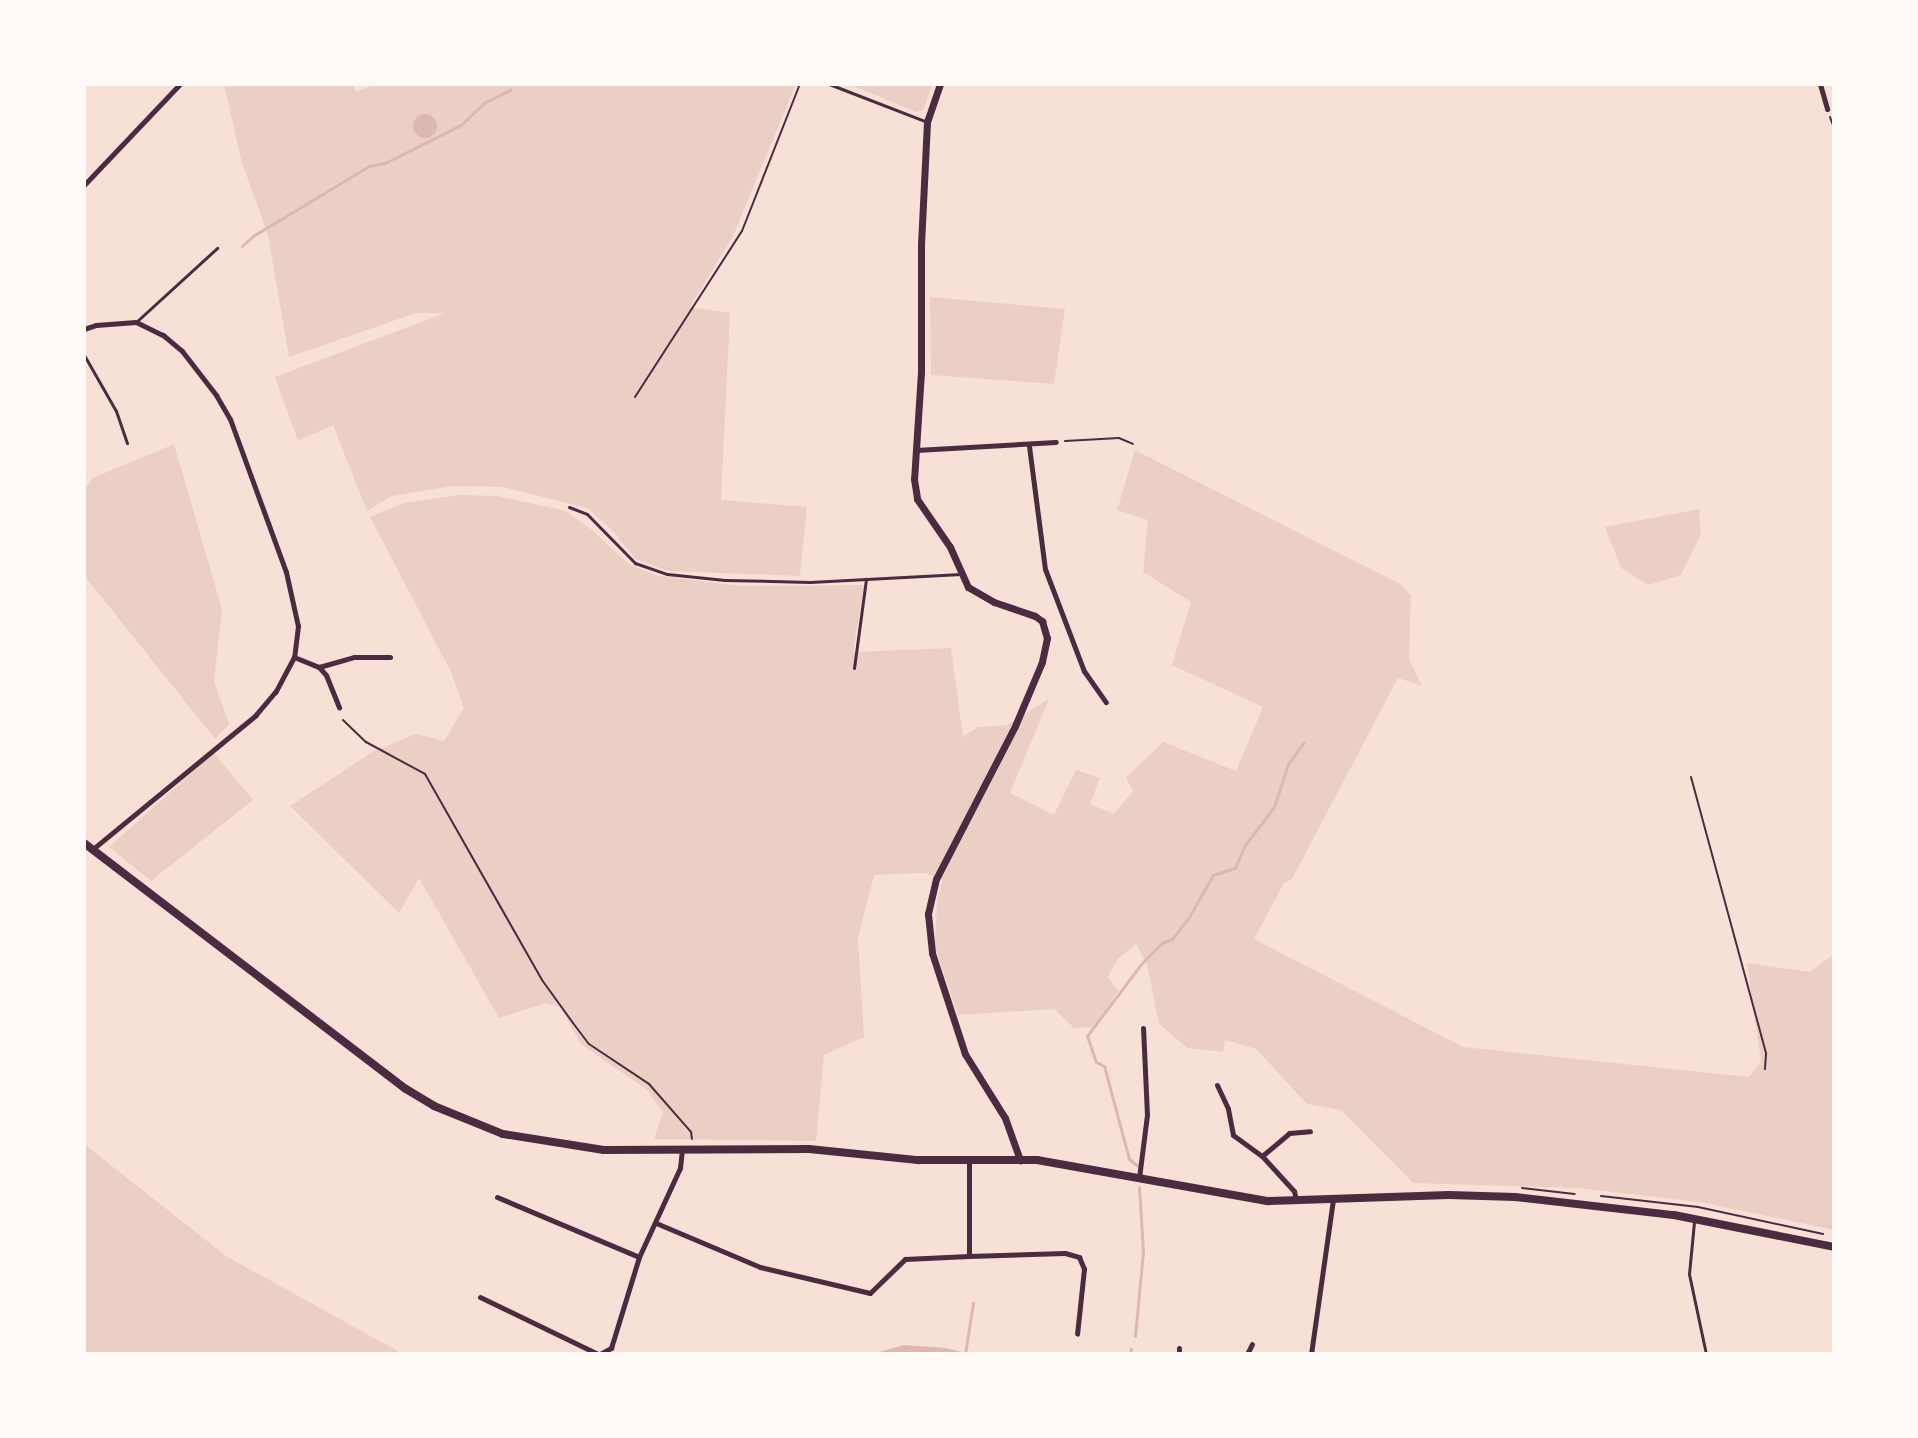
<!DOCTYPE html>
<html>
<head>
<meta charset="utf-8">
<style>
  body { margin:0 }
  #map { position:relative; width:1918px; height:1438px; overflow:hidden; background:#f7e1d7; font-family:"Noto Sans",sans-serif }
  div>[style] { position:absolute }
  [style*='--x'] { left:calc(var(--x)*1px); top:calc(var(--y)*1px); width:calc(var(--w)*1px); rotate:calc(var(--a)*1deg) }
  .green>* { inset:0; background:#ebcfc5 }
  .water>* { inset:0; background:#dcb8b0 }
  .round { border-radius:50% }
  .stream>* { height:3px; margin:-1.5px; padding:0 1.5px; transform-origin:1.5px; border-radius:1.5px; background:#dcb8b0 }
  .path>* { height:2px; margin:-1px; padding:0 1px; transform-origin:1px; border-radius:1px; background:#4a2c40 }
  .service>* { height:3px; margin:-1.5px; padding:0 1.5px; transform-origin:1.5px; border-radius:1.5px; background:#4a2c40 }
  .minor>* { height:5px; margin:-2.5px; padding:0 2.5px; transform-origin:2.5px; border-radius:2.5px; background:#4a2c40 }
  .tertiary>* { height:7px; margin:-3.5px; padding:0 3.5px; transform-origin:3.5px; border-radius:3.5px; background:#4a2c40 }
  .secondary>* { height:8px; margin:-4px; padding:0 4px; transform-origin:4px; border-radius:4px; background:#4a2c40 }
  span { translate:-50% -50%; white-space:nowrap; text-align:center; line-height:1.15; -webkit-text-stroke:7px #fffaf5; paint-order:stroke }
  .frame { position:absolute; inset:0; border:86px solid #fffaf5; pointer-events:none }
</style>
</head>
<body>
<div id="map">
  <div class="green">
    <i style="clip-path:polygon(224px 84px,352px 84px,356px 92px,376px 84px,796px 84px,733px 236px,690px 307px,730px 313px,721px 500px,807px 507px,800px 576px,668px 571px,635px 559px,614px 532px,587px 508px,503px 487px,452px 486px,392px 496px,367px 511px,333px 425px,298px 441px,275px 377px,445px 313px,416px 313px,289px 357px,268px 235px,242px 163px)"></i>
    <i style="clip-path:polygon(849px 84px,933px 84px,923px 110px,916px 112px)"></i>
    <i style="clip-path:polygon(930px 297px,1065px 309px,1054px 384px,931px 375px)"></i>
    <i style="clip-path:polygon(174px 444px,222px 609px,214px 681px,229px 724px,215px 739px,84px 575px,84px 490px,93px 478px)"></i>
    <i style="clip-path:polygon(1135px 450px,1402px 585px,1411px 596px,1409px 659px,1422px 686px,1398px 678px,1292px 879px,1284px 883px,1254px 939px,1463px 1047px,1749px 1077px,1761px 1061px,1747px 963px,1810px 972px,1834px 954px,1834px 1230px,1705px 1203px,1579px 1188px,1413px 1183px,1341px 1110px,1307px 1104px,1256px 1049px,1225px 1040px,1223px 1052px,1187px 1048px,1159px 1024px,1147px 964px,1136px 944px,1117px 960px,1108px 977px,1118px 991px,1095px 1027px,1074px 1028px,1054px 1009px,958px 1015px,935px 946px,937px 900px,943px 880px,925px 873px,874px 875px,858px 937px,864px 1037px,824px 1055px,816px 1141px,654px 1139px,663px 1112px,647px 1090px,581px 1044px,560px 1007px,546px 1003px,499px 1018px,419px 878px,399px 913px,290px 806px,374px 751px,416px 734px,444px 741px,464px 708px,451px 672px,370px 517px,404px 503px,458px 495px,498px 496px,566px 511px,592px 530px,629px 564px,658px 576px,743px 586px,864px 585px,853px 652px,951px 648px,963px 737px,978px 727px,1007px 725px,1049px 699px,1010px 793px,1054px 815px,1076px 770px,1100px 778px,1090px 804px,1114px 814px,1133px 791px,1126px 778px,1163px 742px,1236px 771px,1263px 707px,1172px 665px,1191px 602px,1143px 572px,1148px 520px,1117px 510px)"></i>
    <i style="clip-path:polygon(1699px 509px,1701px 534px,1681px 575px,1648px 585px,1621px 568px,1605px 527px)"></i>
    <i style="clip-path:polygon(214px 753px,253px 800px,151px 881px,109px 847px)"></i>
    <i style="clip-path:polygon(84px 1144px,226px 1256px,403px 1354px,84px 1354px)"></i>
  </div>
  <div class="water">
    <i class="round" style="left:413px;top:114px;width:24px;height:24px"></i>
    <i style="clip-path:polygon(904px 1345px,946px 1348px,970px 1354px,872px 1354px)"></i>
  </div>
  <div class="stream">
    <i style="--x:242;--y:246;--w:15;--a:-42"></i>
    <i style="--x:253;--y:236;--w:135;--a:-31.1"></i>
    <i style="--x:369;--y:166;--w:16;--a:-11"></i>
    <i style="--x:385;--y:163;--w:85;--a:-26.6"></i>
    <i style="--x:461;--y:125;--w:32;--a:-44"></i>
    <i style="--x:484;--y:103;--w:30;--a:-27"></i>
    <i style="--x:1138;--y:1166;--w:11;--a:-142"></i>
    <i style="--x:1129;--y:1159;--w:96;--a:-105"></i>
    <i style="--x:1104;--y:1066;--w:9;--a:-153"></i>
    <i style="--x:1096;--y:1062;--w:28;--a:-109"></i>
    <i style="--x:1087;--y:1036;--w:90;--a:-53.1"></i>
    <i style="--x:1141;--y:964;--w:30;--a:-45"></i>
    <i style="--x:1162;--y:943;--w:11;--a:-22"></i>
    <i style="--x:1172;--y:939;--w:28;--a:-52"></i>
    <i style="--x:1189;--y:917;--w:48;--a:-60.3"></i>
    <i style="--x:1213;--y:875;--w:23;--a:-18"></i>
    <i style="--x:1235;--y:868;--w:25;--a:-67"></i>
    <i style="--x:1245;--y:845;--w:48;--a:-52.7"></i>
    <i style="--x:1274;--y:807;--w:45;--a:-72"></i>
    <i style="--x:1288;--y:764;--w:27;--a:-54"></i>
    <i style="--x:1135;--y:1336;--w:85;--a:-84.6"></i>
    <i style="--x:1143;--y:1251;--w:64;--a:-93.6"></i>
    <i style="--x:965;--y:1354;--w:52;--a:-81.1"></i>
    <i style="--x:1130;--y:1354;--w:5;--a:-79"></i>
  </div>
  <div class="path">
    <i style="--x:1830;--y:117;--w:12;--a:70"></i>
    <i style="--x:635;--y:397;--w:197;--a:-57.2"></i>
    <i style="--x:742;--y:231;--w:158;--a:-68.5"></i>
    <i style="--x:1065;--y:441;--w:54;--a:-3.2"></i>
    <i style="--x:1119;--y:438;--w:15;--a:23"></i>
    <i style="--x:343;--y:720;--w:32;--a:44"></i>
    <i style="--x:366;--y:742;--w:67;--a:28.5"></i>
    <i style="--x:425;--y:774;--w:237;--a:60.4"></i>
    <i style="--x:542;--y:980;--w:53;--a:54.2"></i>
    <i style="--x:573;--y:1023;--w:26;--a:53"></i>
    <i style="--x:589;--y:1044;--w:72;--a:33.7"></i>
    <i style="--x:649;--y:1084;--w:64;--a:48.8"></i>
    <i style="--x:691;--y:1132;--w:7;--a:82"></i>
    <i style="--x:1691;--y:777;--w:287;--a:74.8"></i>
    <i style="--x:1766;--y:1054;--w:15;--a:94"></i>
    <i style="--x:1522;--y:1188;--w:53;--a:6.5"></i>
    <i style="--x:1601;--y:1196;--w:98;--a:6.5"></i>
    <i style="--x:1698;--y:1207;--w:128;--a:12.2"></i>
  </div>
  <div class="service">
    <i style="--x:829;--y:84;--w:105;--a:21.2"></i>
    <i style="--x:136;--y:322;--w:110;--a:-42.4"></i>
    <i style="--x:84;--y:355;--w:64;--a:60.3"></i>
    <i style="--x:116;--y:411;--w:34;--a:71"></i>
    <i style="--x:569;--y:507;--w:19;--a:21"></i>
    <i style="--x:587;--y:514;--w:69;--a:45.6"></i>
    <i style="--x:635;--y:563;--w:34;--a:19"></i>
    <i style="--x:667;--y:574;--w:58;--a:5.9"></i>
    <i style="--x:725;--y:580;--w:85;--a:1.3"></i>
    <i style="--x:810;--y:582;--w:151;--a:-3"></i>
    <i style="--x:854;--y:668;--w:90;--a:-82.3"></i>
    <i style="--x:1694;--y:1222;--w:52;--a:95.5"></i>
    <i style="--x:1689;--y:1274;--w:82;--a:78"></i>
  </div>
  <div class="minor">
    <i style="--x:1820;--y:84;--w:26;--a:74"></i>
    <i style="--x:84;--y:185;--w:139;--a:-46.5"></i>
    <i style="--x:84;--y:329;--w:13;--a:-18"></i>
    <i style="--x:96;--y:325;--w:40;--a:-4.3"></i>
    <i style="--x:136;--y:322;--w:30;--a:26"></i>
    <i style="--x:163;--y:335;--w:25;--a:40"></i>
    <i style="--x:182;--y:351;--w:56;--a:52.3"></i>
    <i style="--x:216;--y:395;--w:28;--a:60"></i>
    <i style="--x:230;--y:419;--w:163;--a:69.9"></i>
    <i style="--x:286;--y:572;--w:55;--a:77.5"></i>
    <i style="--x:298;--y:626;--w:31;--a:97"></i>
    <i style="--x:294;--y:657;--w:40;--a:118"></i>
    <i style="--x:275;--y:692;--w:30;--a:130"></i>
    <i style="--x:256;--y:715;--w:211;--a:140.6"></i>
    <i style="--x:1029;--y:446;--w:124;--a:82.6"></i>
    <i style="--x:1045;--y:569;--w:109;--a:69.1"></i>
    <i style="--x:1084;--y:671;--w:38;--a:55"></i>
    <i style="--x:916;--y:450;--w:140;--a:-3.3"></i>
    <i style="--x:294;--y:657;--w:27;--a:22"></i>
    <i style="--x:319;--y:667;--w:11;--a:49"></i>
    <i style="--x:326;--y:675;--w:35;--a:68"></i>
    <i style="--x:319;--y:667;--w:36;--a:-16"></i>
    <i style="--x:354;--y:657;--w:36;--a:0"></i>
    <i style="--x:1217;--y:1085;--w:26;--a:65"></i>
    <i style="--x:1228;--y:1109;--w:26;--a:79"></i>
    <i style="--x:1233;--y:1135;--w:36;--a:36"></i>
    <i style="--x:1262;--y:1156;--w:47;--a:47.6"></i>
    <i style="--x:1294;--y:1191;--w:9;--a:77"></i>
    <i style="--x:1262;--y:1156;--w:35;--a:-40"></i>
    <i style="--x:1289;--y:1133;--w:21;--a:-5"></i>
    <i style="--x:969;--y:1160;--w:96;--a:90"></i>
    <i style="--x:969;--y:1256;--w:96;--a:-1.8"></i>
    <i style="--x:1065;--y:1253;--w:15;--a:16"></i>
    <i style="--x:1079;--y:1257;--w:13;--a:67"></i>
    <i style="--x:1084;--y:1269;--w:65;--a:96.1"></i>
    <i style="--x:1139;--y:1178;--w:64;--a:-82.8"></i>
    <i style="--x:1147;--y:1115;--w:87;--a:-92.6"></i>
    <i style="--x:497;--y:1197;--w:154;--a:22.9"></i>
    <i style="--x:656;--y:1223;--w:113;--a:22.9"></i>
    <i style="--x:760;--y:1267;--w:113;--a:13.3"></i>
    <i style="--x:870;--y:1293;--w:49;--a:-44.2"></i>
    <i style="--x:905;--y:1259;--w:64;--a:-2.7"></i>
    <i style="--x:480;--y:1297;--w:131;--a:25.8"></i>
    <i style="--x:1179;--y:1348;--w:6;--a:90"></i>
    <i style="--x:600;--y:1354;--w:13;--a:-29"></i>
    <i style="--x:611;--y:1348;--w:95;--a:-72.9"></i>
    <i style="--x:639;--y:1257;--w:98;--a:-65.3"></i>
    <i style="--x:680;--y:1168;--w:18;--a:-84"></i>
    <i style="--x:1247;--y:1354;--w:11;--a:-63"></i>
    <i style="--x:1311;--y:1354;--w:157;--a:-81.9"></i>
  </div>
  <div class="tertiary">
    <i style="--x:940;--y:84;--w:40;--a:108.9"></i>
    <i style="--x:927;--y:122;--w:124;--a:92.8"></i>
    <i style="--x:921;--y:246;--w:126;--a:90"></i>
    <i style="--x:921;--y:372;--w:107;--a:93.7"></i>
    <i style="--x:914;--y:479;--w:20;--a:81"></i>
    <i style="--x:917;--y:499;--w:58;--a:55.5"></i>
    <i style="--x:950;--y:547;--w:44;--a:65.8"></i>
    <i style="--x:968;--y:587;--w:30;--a:30"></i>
    <i style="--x:994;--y:602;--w:43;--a:18.9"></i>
    <i style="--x:1035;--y:616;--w:9;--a:36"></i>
    <i style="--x:1042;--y:621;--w:18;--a:74"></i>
    <i style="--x:1047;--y:638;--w:25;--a:102"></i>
    <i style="--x:1042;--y:662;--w:69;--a:112.9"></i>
    <i style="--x:1015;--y:726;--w:172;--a:117.3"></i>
    <i style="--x:936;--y:879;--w:36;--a:103"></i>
    <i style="--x:928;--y:914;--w:39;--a:84"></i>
    <i style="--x:932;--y:953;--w:106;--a:71.9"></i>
    <i style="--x:965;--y:1054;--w:75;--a:58"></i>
    <i style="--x:1005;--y:1118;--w:45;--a:70.3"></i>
  </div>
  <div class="secondary">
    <i style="--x:84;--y:843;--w:405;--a:37.4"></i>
    <i style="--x:406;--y:1089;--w:33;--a:31"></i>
    <i style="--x:434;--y:1106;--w:74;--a:22.1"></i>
    <i style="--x:503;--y:1134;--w:102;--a:9"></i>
    <i style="--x:604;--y:1150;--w:205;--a:-0.3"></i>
    <i style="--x:809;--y:1149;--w:110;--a:5.8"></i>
    <i style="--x:918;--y:1160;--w:119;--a:0"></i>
    <i style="--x:1037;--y:1160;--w:235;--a:10.1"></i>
    <i style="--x:1268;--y:1201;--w:181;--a:-1.9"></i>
    <i style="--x:1449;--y:1195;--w:66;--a:1.7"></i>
    <i style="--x:1515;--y:1197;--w:160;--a:6.5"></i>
    <i style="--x:1674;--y:1215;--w:163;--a:11.3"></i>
  </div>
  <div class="frame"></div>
</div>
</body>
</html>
